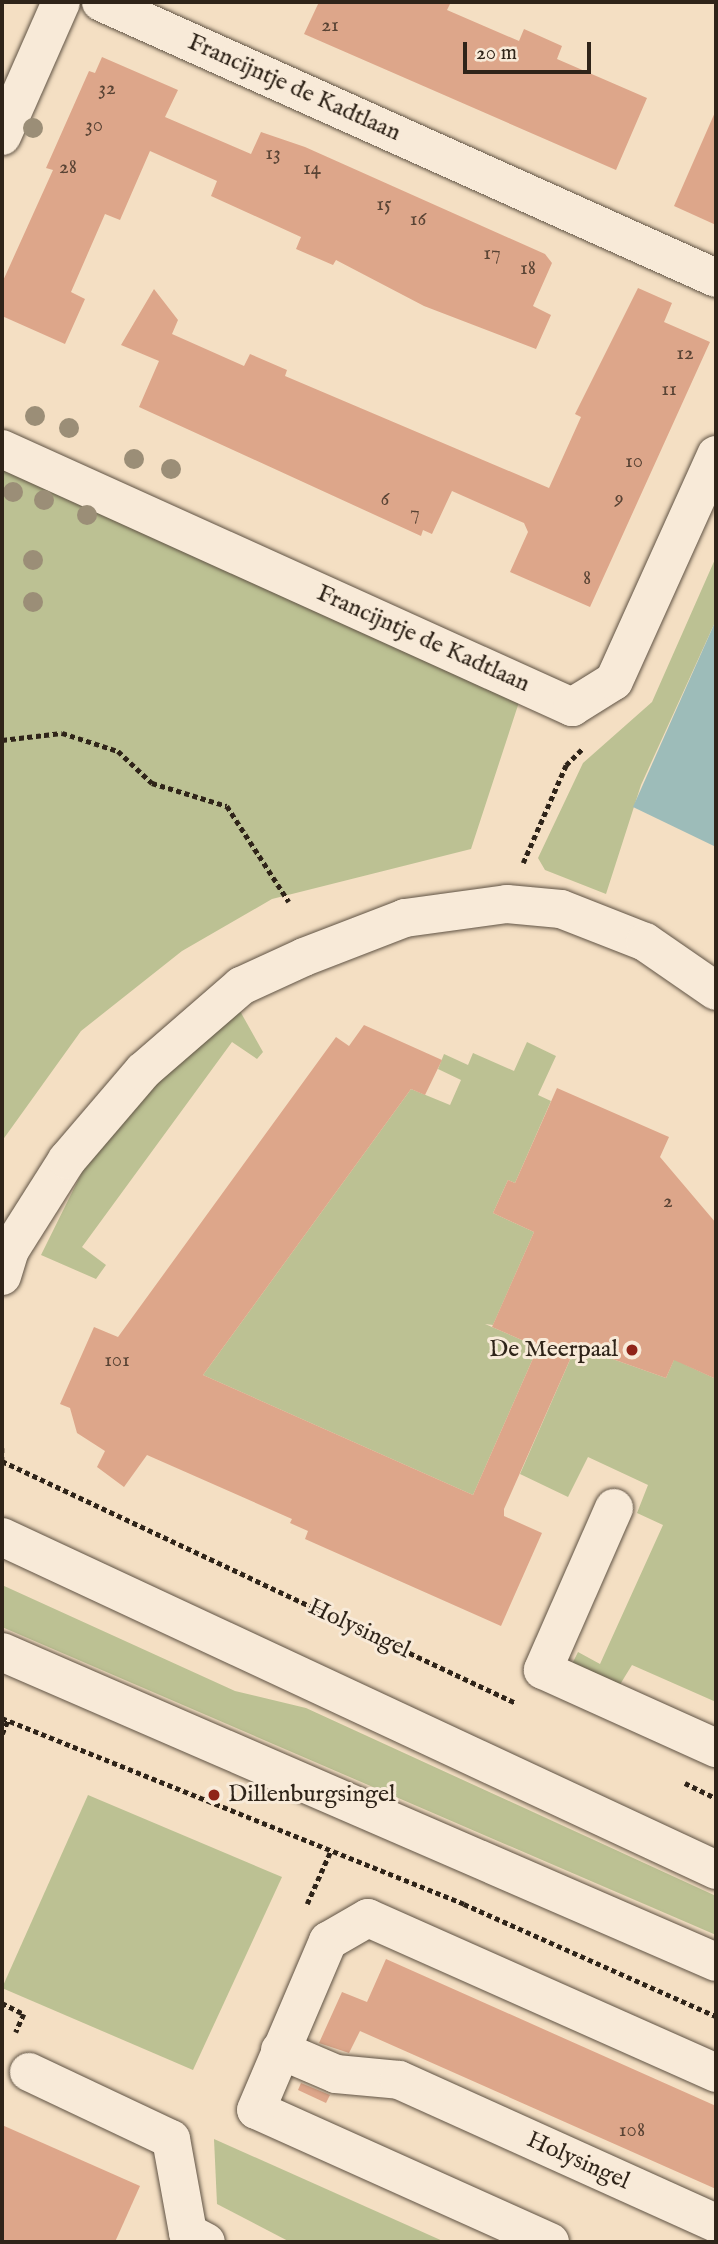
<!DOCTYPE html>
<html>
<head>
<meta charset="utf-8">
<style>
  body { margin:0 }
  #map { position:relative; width:718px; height:2244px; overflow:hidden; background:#f4dfc3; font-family:"IM FELL English",serif }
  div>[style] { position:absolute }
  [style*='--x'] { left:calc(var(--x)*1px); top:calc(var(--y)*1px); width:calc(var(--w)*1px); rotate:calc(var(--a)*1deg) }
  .green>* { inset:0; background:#bcc193 }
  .water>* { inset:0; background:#9dbcb9 }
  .building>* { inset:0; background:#dda68a }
  .path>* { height:4.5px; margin-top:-2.25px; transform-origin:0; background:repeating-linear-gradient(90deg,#2f2419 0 5px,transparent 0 8.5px) }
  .roads { filter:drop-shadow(0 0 2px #605344) drop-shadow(0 0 2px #605344) }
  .minor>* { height:38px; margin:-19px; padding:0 19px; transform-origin:19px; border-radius:19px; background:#f8ead8 }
  .trees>* { width:20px; height:20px; margin:-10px; border-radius:50%; background:#9b8e77 }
  .dots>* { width:19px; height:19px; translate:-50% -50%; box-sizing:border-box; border:4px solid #f8ead8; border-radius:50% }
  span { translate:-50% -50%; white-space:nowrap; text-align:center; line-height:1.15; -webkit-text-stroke:6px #f8ead8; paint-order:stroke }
  .number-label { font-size:21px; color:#5a4435 }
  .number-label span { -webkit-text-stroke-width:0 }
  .street-label { font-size:24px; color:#2f2419 }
  .poi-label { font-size:24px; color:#2f2419 }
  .right { translate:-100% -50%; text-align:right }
  .left { translate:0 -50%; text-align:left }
  .frame { position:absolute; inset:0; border:4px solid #2f2419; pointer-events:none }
  .scale { position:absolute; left:463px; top:42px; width:128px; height:32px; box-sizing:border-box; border:4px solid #2f2419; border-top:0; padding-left:9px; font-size:21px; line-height:24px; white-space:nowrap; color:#2f2419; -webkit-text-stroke:5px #f8ead8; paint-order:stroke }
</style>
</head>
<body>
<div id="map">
  <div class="green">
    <i style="clip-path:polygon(2px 465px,521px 696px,471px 849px,272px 899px,182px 951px,81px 1031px,2px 1141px)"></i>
    <i style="clip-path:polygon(716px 557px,716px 620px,641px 785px,606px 894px,545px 870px,538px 858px,583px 763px,652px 702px)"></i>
    <i style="clip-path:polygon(240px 1011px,263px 1052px,257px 1059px,232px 1042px,82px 1247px,106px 1265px,96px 1279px,41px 1255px,91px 1154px,129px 1108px)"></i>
    <i style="clip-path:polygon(527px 1042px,556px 1056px,538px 1095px,551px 1101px,515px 1183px,508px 1180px,493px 1213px,534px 1232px,493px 1325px,485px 1324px,538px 1347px,473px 1495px,203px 1375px,411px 1089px,450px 1105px,461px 1080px,438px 1069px,444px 1054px,468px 1065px,473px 1053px,514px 1071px)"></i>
    <i style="clip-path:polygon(576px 1346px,666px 1378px,679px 1348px,686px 1365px,716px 1379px,716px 1702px,632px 1665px,616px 1691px,572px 1664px,578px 1652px,600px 1664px,663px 1525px,637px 1513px,648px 1485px,588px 1457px,568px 1497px,520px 1474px)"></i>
    <i style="clip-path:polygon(2px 1585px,235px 1691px,306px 1708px,716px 1896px,716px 1935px,2px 1627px)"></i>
    <i style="clip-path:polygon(88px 1795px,282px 1877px,193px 2070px,2px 1988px)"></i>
    <i style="clip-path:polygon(214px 2139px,445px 2242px,290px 2242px,217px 2204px)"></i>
  </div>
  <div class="water">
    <i style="clip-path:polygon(716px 620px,716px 847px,633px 807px)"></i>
  </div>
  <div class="building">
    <i style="clip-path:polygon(319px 2px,451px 2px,447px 10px,519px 41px,524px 29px,562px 46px,557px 59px,647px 98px,616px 170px,304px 34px)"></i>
    <i style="clip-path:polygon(102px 57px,178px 90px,165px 117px,251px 154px,261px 132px,305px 147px,545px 254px,552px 263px,533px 306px,551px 315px,536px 349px,424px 306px,336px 260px,333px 265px,296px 249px,301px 237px,211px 196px,217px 181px,150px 151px,120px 220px,105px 214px,71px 292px,85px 299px,65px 344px,2px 316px,2px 283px,53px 170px,46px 168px,89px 71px,95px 73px)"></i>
    <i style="clip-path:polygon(716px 110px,716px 225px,674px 206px)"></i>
    <i style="clip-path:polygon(638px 288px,672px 303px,664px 322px,710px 342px,590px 607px,510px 572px,528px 532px,524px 523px,452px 491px,432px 534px,423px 530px,421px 536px,139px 407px,159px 361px,121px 345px,154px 289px,178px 320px,172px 334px,244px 366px,250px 354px,287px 370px,285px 376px,549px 488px,581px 417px,575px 414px)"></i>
    <i style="clip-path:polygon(364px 1025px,442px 1060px,425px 1095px,411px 1089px,203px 1375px,473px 1495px,538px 1347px,492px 1327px,534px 1232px,493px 1213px,508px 1180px,515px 1183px,557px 1088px,669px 1137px,660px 1157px,716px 1223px,716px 1379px,674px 1360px,666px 1378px,576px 1346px,504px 1509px,504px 1516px,542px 1533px,501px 1626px,305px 1539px,308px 1531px,290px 1523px,292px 1519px,147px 1455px,124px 1487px,97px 1467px,105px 1451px,77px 1433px,70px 1408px,60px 1404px,94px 1327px,118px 1337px,336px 1037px,349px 1046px)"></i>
    <i style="clip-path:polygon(386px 1959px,716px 2106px,716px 2189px,360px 2031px,349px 2053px,319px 2043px,342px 1992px,367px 2002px)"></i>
    <i style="clip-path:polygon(301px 2083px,330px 2095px,326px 2103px,298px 2090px)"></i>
    <i style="clip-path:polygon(2px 2125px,140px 2186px,115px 2242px,2px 2242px)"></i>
  </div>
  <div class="path">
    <i style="--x:2;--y:740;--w:60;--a:-6.7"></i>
    <i style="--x:62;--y:733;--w:59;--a:17.8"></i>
    <i style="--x:118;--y:751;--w:47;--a:43.3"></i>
    <i style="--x:152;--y:783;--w:78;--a:17"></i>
    <i style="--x:227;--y:806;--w:114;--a:57.1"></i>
    <i style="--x:523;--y:863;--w:107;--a:-66.3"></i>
    <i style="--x:566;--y:765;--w:24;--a:-45"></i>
    <i style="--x:2;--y:1448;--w:18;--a:90"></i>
    <i style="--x:2;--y:1461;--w:568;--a:25.21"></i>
    <i style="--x:2;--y:1718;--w:498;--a:21.9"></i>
    <i style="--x:464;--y:1904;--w:276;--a:24"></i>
    <i style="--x:2;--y:1734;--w:15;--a:-67"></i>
    <i style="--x:685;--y:1783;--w:34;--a:26"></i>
    <i style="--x:307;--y:1904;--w:59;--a:-66"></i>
    <i style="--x:2;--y:2003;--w:25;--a:27"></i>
    <i style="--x:24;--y:2014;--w:20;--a:114"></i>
  </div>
  <div class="roads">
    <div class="minor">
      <i style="--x:101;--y:2;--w:674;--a:24.17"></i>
      <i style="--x:2;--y:136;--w:146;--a:-66.2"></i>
      <i style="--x:2;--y:449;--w:626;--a:24.35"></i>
      <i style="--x:572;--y:707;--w:49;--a:-31.8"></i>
      <i style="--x:614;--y:681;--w:248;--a:-65.7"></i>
      <i style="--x:2;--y:1276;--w:27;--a:-73"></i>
      <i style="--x:10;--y:1250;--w:107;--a:-57.7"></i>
      <i style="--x:67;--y:1160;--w:117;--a:-49.5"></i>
      <i style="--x:143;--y:1071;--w:130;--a:-40.9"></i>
      <i style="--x:241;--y:986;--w:69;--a:-24.7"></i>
      <i style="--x:304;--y:957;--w:108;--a:-21.1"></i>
      <i style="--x:405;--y:918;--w:103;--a:-7.8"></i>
      <i style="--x:507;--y:904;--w:54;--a:5.3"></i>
      <i style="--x:561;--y:909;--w:90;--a:21.4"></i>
      <i style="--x:645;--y:942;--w:86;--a:34.6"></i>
      <i style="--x:614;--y:1508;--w:177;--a:113.7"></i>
      <i style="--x:543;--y:1670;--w:190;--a:24.3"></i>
      <i style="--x:2;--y:1537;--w:788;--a:25"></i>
      <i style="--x:2;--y:1652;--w:778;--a:23.47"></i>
      <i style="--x:280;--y:2050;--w:61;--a:23.2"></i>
      <i style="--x:336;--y:2074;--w:63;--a:5.4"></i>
      <i style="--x:399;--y:2080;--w:348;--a:24.3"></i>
      <i style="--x:29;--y:2072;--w:157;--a:25.3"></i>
      <i style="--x:171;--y:2139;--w:96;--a:79.7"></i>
      <i style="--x:188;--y:2233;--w:20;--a:27"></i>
      <i style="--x:550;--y:2242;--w:322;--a:-155.8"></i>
      <i style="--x:256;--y:2110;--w:184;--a:-66.9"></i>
      <i style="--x:328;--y:1941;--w:46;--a:-29.9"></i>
      <i style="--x:368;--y:1918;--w:381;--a:24"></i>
    </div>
  </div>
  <div class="trees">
    <i style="left:33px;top:128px"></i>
    <i style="left:35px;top:416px"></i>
    <i style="left:69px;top:428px"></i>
    <i style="left:134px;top:459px"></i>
    <i style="left:171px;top:469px"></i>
    <i style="left:13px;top:492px"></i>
    <i style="left:44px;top:500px"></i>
    <i style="left:87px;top:515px"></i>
    <i style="left:33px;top:560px"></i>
    <i style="left:33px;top:602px"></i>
  </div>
  <div class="dots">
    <i style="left:632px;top:1350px;background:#8f2418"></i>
    <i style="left:214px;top:1795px;background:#8f2418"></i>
  </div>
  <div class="number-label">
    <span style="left:330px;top:26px">21</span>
    <span style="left:107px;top:89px">32</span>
    <span style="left:94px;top:126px">30</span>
    <span style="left:273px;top:154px">13</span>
    <span style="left:68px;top:168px">28</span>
    <span style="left:312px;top:169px">14</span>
    <span style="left:384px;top:205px">15</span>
    <span style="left:418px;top:220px">16</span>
    <span style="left:492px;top:254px">17</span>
    <span style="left:528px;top:269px">18</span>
    <span style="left:685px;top:354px">12</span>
    <span style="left:669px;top:390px">11</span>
    <span style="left:634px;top:462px">10</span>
    <span style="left:619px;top:499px">9</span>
    <span style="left:385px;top:500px">6</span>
    <span style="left:415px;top:514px">7</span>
    <span style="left:587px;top:579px">8</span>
    <span style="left:668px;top:1202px">2</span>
    <span style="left:117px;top:1361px">101</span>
    <span style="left:632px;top:2131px">108</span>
  </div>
  <div class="street-label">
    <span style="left:294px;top:88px;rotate:24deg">Francijntje de Kadtlaan</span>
    <span style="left:423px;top:639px;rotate:24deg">Francijntje de Kadtlaan</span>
    <span style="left:359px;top:1629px;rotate:25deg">Holysingel</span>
    <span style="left:578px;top:2161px;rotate:24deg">Holysingel</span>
  </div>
  <div class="poi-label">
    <span class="right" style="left:618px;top:1350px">De Meerpaal</span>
    <span class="left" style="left:228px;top:1795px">Dillenburgsingel</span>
  </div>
  <div class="frame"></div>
  <div class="scale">20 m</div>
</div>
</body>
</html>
